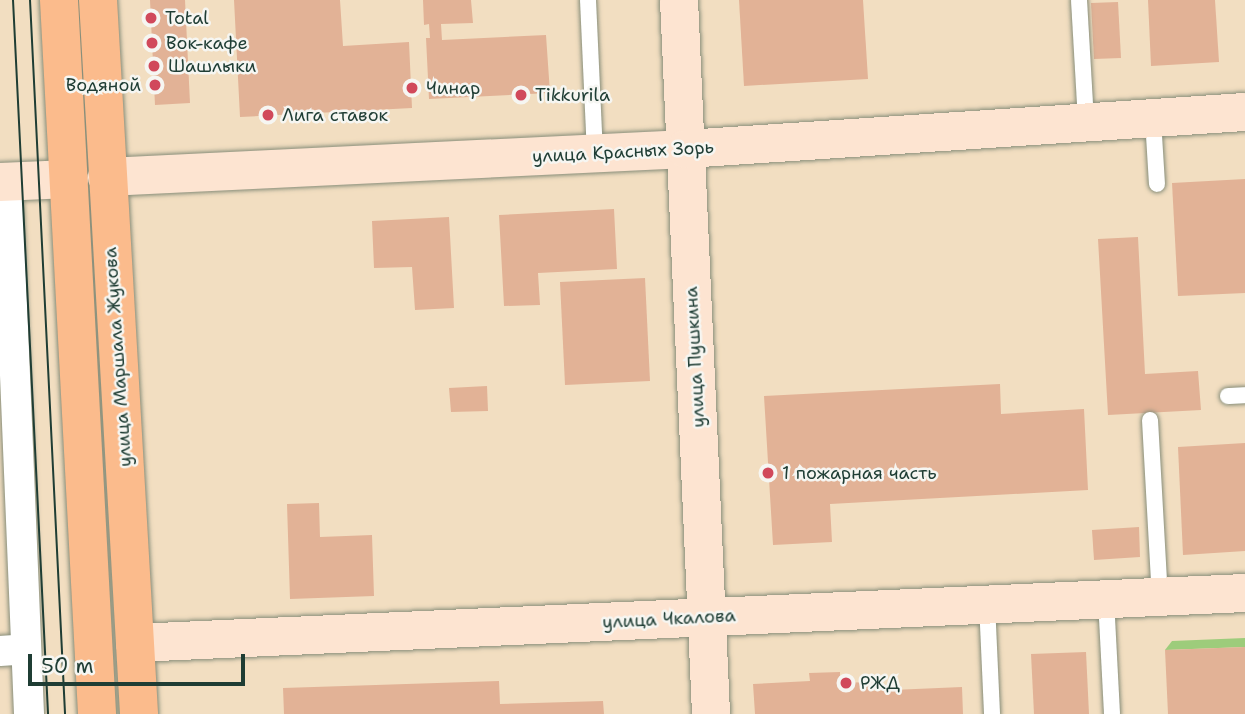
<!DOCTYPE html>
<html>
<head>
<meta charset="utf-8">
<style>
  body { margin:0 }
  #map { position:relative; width:1245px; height:714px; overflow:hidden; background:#f2dec1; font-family:"Shantell Sans",sans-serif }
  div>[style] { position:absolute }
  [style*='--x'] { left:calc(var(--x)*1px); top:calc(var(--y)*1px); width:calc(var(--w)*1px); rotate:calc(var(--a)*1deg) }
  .green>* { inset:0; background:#9dcc7b }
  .building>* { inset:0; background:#e2b296 }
  .roads { filter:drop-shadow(0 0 2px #888e7a) drop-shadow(0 0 2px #888e7a) }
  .lane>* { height:16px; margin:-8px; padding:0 8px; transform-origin:8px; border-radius:8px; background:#fff }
  .street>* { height:30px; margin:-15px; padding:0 15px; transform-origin:15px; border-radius:15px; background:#fff }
  .secondary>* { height:38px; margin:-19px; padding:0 19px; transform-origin:19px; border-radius:19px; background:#fde4d1 }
  .primary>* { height:38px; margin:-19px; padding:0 19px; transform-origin:19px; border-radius:19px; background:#fbbb8c }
  .tram>* { height:2px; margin:-1px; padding:0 1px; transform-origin:1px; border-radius:1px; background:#1f3d34 }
  .dots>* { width:19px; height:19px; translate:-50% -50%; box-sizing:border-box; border:4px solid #f6f6f2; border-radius:50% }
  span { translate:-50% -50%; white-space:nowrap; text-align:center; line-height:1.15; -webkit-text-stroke:5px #f6f6f2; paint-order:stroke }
  .poi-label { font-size:18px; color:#1f3d34 }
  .left { translate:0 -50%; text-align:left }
  .right { translate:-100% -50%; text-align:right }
  .street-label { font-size:18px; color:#1f3d34 }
  .scale { position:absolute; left:28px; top:654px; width:217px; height:32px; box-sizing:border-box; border:4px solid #1f3d34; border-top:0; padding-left:9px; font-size:21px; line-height:24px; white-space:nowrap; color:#1f3d34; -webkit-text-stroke:5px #f6f6f2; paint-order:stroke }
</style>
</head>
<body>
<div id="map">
  <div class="green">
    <i style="clip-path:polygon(1245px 638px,1245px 647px,1165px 650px,1172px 641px)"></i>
  </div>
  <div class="building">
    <i style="clip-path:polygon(150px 0,185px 0,190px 103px,155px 105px)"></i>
    <i style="clip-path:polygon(234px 0,340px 0,343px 46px,409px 42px,412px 108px,240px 117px)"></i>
    <i style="clip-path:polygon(423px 0,471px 0,473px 23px,441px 24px,442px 40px,546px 35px,550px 93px,429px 99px,426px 38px,430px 38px,429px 24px,424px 25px)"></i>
    <i style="clip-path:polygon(739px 0,863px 0,868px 79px,744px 86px)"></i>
    <i style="clip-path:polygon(1148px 0,1215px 0,1219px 62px,1151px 66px)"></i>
    <i style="clip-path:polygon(1118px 2px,1121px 58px,1094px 59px,1091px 3px)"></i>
    <i style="clip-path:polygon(1245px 179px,1245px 293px,1178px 296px,1172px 183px)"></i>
    <i style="clip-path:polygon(614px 209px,617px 269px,538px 273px,540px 305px,504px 306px,499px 215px)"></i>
    <i style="clip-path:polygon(449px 217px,454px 308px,415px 310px,412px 267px,374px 268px,372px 221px)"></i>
    <i style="clip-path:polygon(1138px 237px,1145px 374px,1198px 371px,1201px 410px,1108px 415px,1098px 239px)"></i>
    <i style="clip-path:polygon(645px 278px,650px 381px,565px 385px,560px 282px)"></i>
    <i style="clip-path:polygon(1000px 384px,1001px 414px,1084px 409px,1088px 490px,830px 504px,832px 542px,773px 545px,764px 396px)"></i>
    <i style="clip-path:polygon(487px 386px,488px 411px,451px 412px,449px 388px)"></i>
    <i style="clip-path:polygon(1245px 443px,1245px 551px,1183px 555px,1178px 447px)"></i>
    <i style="clip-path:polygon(319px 503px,320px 537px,372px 535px,374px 596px,290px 599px,287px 504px)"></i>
    <i style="clip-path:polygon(1139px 527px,1140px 557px,1094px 560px,1092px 530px)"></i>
    <i style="clip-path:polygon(1245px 647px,1245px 714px,1168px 714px,1165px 650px)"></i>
    <i style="clip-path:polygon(1086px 652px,1089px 714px,1034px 714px,1031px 654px)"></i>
    <i style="clip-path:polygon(840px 672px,840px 683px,869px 682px,869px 691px,962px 687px,963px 714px,755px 714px,753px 684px,810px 681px,809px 673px)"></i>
    <i style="clip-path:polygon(499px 681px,500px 704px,603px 701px,604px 714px,284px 714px,283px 688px)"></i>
  </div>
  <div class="roads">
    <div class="lane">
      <i style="--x:588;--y:0;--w:154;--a:87.4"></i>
      <i style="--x:1079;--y:0;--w:123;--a:86.7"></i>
      <i style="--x:1153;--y:119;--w:65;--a:86.5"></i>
      <i style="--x:1228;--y:396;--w:17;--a:-3"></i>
      <i style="--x:1150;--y:420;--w:177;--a:86.8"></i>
      <i style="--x:1106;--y:599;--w:115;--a:87"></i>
      <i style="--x:987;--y:603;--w:111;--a:87.4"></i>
    </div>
    <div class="street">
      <i style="--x:7;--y:182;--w:532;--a:87.63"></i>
      <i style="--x:0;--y:651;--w:26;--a:-4"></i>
    </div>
    <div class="secondary">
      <i style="--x:679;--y:0;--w:715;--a:87.43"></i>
      <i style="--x:107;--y:177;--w:580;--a:-2.77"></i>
      <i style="--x:686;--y:149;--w:560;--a:-3.79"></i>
      <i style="--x:0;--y:182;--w:69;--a:-2.5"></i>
      <i style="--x:135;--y:643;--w:1111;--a:-2.58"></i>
    </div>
    <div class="primary">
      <i style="--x:59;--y:0;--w:715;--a:86.95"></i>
      <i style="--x:98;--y:0;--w:715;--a:86.71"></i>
    </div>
  </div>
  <div class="tram">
    <i style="--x:13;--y:0;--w:715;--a:87.19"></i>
    <i style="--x:30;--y:0;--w:715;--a:87.19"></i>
  </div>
  <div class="dots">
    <i style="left:151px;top:18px;background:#d1495b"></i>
    <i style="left:152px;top:43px;background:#d1495b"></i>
    <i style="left:154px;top:66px;background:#d1495b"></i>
    <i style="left:155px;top:85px;background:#d1495b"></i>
    <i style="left:412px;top:88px;background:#d1495b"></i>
    <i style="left:521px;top:95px;background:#d1495b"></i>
    <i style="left:268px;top:115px;background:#d1495b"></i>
    <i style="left:768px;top:473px;background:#d1495b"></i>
    <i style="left:846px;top:683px;background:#d1495b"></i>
  </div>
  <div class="poi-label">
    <span class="left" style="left:165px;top:18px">Total</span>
    <span class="left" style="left:166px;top:43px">Вок-кафе</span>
    <span class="left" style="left:168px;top:66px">Шашлыки</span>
    <span class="right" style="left:141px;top:85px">Водяной</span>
    <span class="left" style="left:426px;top:88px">Чинар</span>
    <span class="left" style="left:535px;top:95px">Tikkurila</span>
    <span class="left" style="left:282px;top:115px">Лига ставок</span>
    <span class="left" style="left:782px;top:473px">1 пожарная часть</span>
    <span class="left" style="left:860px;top:683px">РЖД</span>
  </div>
  <div class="street-label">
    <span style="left:623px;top:152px;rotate:-3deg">улица Красных Зорь</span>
    <span style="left:118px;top:357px;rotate:-94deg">улица Маршала Жукова</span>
    <span style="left:695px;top:357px;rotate:-93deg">улица Пушкина</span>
    <span style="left:669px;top:619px;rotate:-3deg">улица Чкалова</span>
  </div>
  <div class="scale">50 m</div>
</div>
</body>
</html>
